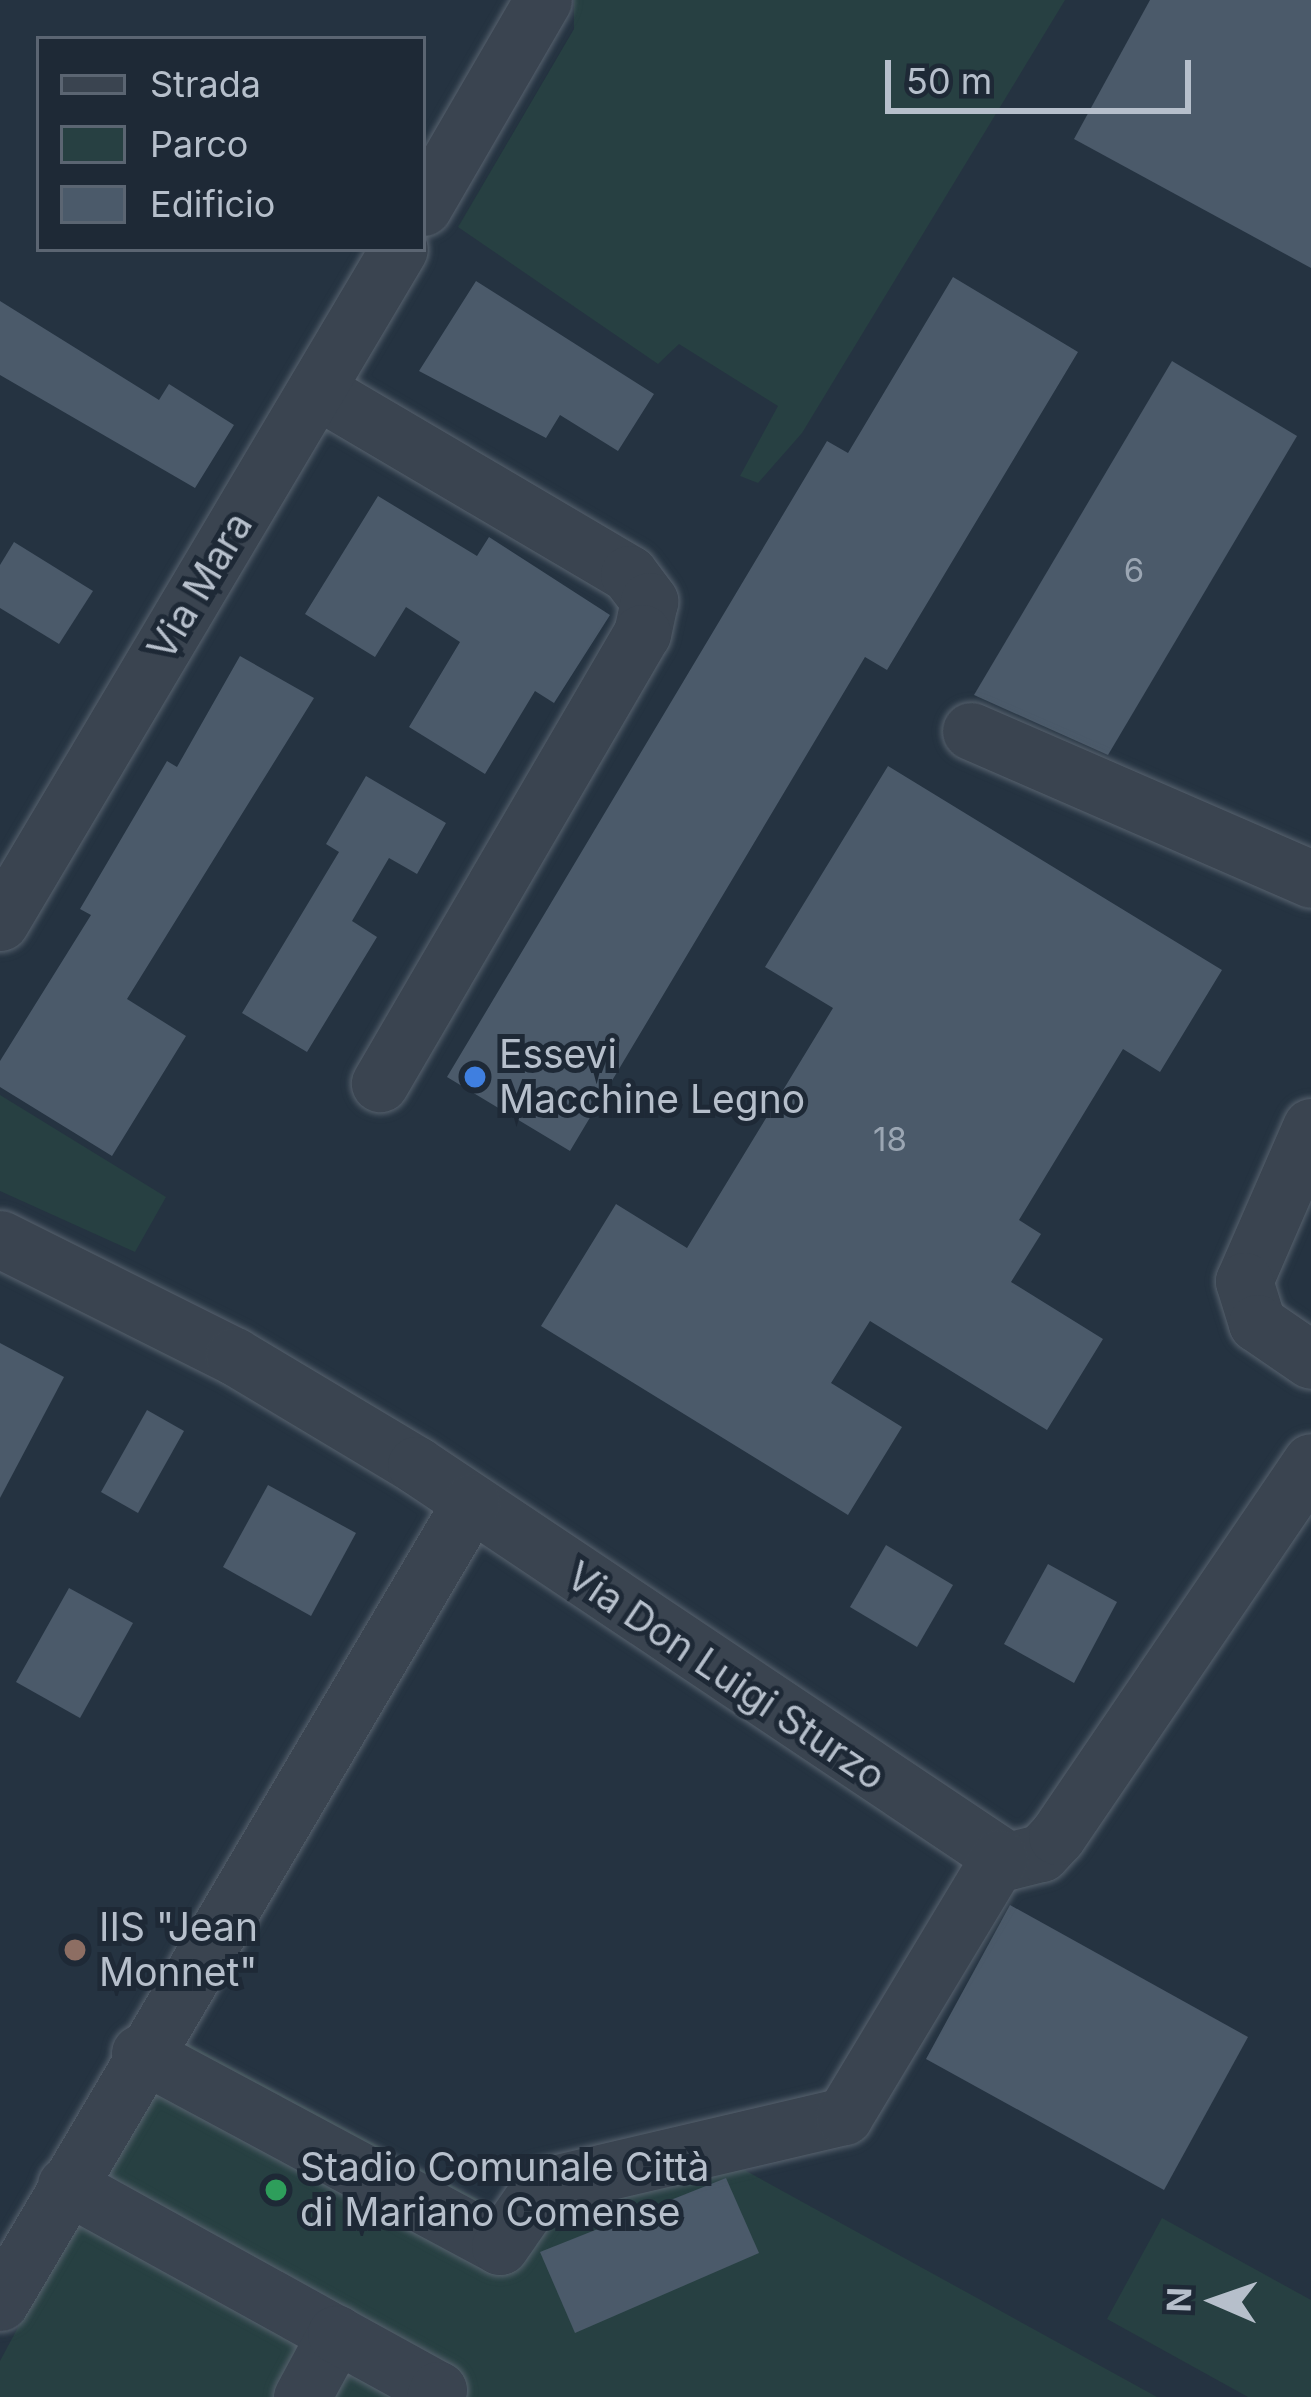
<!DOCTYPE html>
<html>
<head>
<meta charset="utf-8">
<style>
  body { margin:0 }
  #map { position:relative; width:1311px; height:2397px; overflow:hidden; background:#253341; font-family:Inter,sans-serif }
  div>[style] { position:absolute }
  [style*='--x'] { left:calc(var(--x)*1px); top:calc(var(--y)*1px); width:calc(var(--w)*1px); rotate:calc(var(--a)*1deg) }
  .green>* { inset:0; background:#274042 }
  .building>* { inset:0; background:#4b5a6a }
  .roads { filter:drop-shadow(0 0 3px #57626e) drop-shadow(0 0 3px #57626e) }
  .minor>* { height:57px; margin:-28.5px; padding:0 28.5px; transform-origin:28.5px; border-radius:28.5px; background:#3a4450 }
  .dots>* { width:33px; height:33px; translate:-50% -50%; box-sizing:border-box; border:6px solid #1e2936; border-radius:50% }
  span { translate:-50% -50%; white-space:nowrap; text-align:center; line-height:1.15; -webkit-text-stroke:10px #1e2936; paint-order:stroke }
  .number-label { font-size:33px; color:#9ba6b3 }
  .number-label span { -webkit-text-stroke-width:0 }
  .street-label { font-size:39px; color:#b6bfcb }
  .poi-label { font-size:39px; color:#b6bfcb }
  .left { translate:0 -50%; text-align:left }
  .legend { position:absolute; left:36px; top:36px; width:390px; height:216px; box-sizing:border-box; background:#1e2936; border:3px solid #5b6572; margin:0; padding:15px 21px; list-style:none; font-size:36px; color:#b6bfcb }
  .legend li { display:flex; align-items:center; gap:24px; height:60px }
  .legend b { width:60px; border:3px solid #5b6572 }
  .north { position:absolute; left:1155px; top:2241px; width:120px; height:120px; -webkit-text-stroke:9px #1e2936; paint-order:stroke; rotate:272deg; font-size:33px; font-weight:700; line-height:48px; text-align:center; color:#b6bfcb }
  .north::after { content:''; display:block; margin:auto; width:42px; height:54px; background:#b6bfcb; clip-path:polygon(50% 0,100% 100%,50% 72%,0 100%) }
  .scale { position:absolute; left:885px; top:60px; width:306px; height:54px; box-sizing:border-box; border:6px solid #b6bfcb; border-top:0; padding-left:15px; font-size:36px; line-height:42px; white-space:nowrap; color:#b6bfcb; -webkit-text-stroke:9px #1e2936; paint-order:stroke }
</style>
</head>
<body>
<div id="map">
  <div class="green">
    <i style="clip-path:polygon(574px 0,1065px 0,802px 433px,758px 483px,740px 476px,778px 406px,679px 344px,658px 364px,458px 227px,574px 29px)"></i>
    <i style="clip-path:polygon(0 1095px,166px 1197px,135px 1252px,0 1191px)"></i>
    <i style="clip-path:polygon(174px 2036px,526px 2225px,717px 2155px,1157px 2397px,0 2397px,0 2361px)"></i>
    <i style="clip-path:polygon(1162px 2218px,1311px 2300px,1311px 2397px,1248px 2397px,1107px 2319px)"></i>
  </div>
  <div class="building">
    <i style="clip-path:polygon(1150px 0,1311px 0,1311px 268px,1074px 139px)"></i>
    <i style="clip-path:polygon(953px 277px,1078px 352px,887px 670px,865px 657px,570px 1151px,447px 1077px,827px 441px,848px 453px)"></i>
    <i style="clip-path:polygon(476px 281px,654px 394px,618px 451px,560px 415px,546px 438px,419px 371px)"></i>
    <i style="clip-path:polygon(0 301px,159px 400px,169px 384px,234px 425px,195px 488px,0 375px)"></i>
    <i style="clip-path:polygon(1172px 361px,1297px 436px,1108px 755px,974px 695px)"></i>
    <i style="clip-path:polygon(378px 496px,477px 556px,489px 537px,610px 615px,554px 703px,535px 691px,485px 774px,409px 727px,460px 642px,406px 607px,375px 657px,305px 614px)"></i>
    <i style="clip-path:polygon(14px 542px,93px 591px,59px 644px,0 608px,0 565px)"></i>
    <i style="clip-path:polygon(240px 656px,314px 698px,127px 999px,186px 1036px,112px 1156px,0 1087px,0 1061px,91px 915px,80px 909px,167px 761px,177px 767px)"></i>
    <i style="clip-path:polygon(888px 766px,1222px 970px,1160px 1072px,1123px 1049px,1019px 1220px,1041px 1234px,1011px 1282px,1103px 1339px,1047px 1430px,870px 1321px,831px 1383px,902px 1427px,848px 1515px,541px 1326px,616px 1204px,687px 1248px,833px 1008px,765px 967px)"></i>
    <i style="clip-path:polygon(366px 776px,446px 823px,417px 874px,389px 858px,352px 921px,377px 937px,307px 1052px,242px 1013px,339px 852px,326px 844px)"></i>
    <i style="clip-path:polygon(0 1343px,64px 1377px,0 1498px)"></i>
    <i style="clip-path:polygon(147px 1410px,184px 1431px,138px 1513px,101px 1492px)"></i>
    <i style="clip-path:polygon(268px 1485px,356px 1533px,311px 1616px,223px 1567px)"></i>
    <i style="clip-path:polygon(886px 1545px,953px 1585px,917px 1647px,850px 1607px)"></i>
    <i style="clip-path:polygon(1048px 1564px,1117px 1602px,1074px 1683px,1004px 1644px)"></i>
    <i style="clip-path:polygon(69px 1588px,133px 1623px,80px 1718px,16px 1682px)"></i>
    <i style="clip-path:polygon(1010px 1905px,1248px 2037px,1164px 2190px,926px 2059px)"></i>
    <i style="clip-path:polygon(726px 2178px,759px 2253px,575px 2333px,540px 2252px)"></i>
  </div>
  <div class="roads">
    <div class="minor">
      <i style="--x:423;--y:207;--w:239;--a:-59.9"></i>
      <i style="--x:317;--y:390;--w:362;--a:30.5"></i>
      <i style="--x:629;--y:574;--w:34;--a:53"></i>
      <i style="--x:649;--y:601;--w:33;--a:102"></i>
      <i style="--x:642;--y:633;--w:521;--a:120.21"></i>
      <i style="--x:971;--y:731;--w:371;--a:23.5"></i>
      <i style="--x:0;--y:922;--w:782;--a:-59.34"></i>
      <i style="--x:1311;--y:1127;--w:168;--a:113.5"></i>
      <i style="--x:1244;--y:1281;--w:44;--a:72.8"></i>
      <i style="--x:1257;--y:1323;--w:65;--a:34.4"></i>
      <i style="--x:0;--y:1239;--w:262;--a:26.6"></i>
      <i style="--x:234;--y:1356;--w:212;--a:30.9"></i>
      <i style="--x:416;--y:1465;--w:712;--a:33.78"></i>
      <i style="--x:1008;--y:1861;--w:34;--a:-14"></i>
      <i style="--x:1041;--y:1853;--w:23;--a:-47"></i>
      <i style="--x:1057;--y:1836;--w:452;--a:-55.8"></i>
      <i style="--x:140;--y:2053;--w:408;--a:28.2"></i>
      <i style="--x:500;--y:2246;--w:72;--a:-55.2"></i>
      <i style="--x:541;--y:2187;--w:311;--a:-13.2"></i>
      <i style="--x:844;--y:2116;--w:301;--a:-59"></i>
      <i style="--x:66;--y:2185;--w:308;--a:28.9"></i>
      <i style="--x:0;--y:2302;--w:928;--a:-59.51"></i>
      <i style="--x:302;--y:2397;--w:72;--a:-61.6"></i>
      <i style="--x:336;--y:2334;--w:116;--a:28.8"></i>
      <i style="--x:438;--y:2390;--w:8;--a:113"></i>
    </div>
  </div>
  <div class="dots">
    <i style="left:475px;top:1077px;background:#3f7fe0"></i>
    <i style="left:75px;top:1950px;background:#8d6e63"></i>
    <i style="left:276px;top:2190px;background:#2e9e5b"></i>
  </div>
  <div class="number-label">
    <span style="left:1134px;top:571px">6</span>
    <span style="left:890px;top:1140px">18</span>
  </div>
  <div class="street-label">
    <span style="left:200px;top:586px;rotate:-59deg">Via Mara</span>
    <span style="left:726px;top:1676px;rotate:34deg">Via Don Luigi Sturzo</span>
  </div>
  <div class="poi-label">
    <span class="left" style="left:499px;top:1077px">Essevi<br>Macchine Legno</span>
    <span class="left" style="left:99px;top:1950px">IIS "Jean<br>Monnet"</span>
    <span class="left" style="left:300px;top:2190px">Stadio Comunale Città<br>di Mariano Comense</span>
  </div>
  <ul class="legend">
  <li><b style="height:15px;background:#3a4450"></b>Strada</li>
  <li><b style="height:33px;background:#274042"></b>Parco</li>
  <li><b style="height:33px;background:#4b5a6a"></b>Edificio</li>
  </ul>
  <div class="north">N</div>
  <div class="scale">50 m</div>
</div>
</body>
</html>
